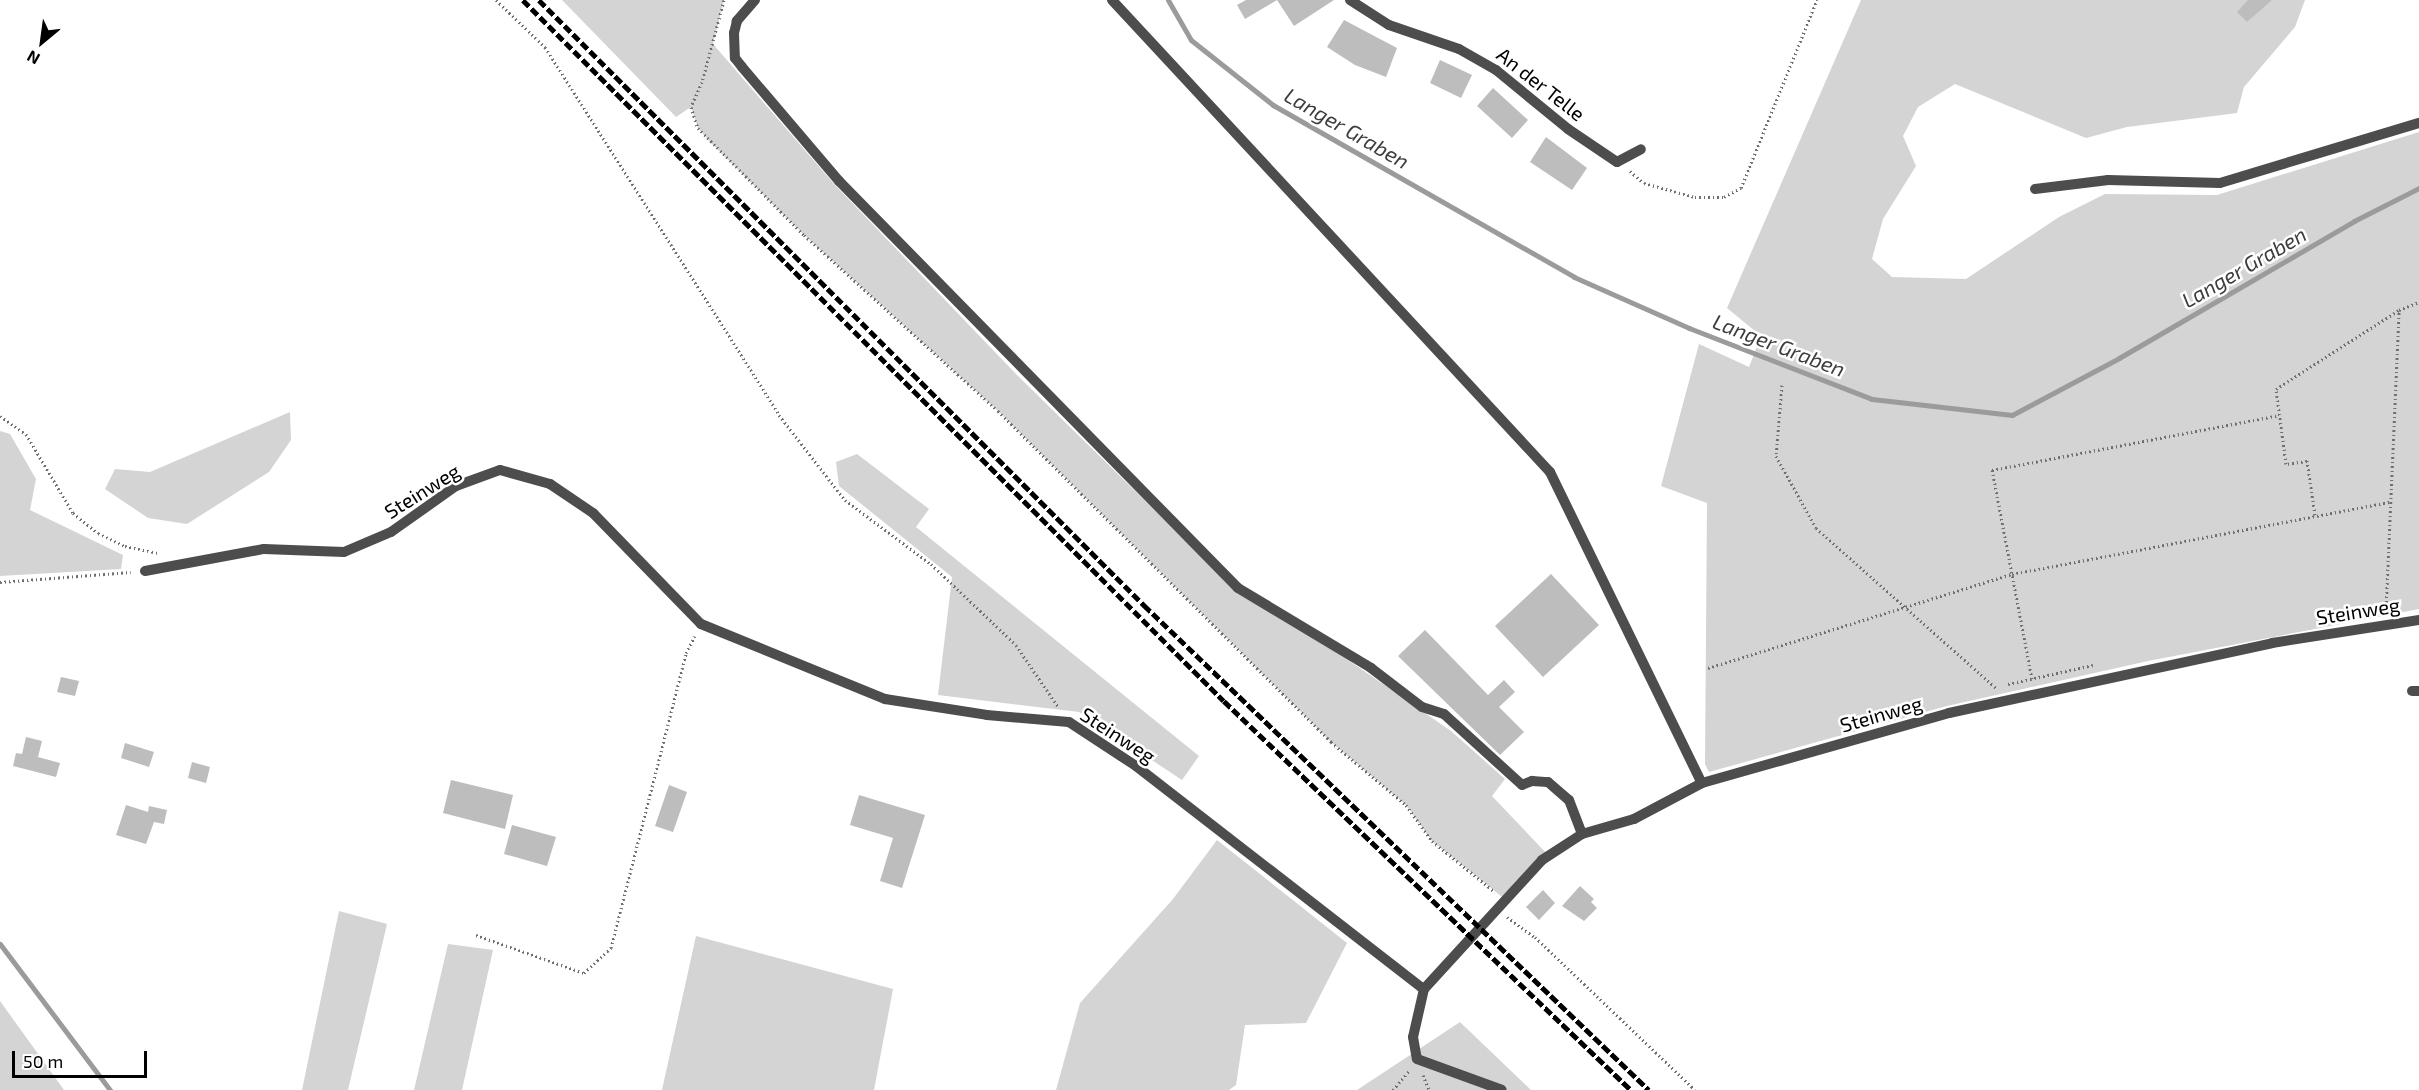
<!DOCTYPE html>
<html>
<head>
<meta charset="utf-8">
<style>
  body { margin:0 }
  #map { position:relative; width:2419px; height:1090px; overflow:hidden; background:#fff; font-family:"Exo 2",sans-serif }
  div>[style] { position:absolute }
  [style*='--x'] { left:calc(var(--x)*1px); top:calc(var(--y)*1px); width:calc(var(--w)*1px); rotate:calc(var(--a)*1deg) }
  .green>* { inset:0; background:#d4d4d4 }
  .stream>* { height:5px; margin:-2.5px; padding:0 2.5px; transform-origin:2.5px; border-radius:2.5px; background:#9b9b9b }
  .building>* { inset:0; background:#bdbdbd }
  .path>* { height:3px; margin-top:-1.5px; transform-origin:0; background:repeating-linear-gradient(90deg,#6f6f6f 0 1.5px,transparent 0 4.5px) }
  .minor>* { height:10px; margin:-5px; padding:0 5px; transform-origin:5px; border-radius:5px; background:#4d4d4d }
  .rail>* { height:4.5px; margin-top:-2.25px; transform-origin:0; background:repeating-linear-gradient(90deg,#000 0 9px,transparent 0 12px) }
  span { translate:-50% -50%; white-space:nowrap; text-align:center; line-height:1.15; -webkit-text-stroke:5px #fff; paint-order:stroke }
  .street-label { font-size:20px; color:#000 }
  .water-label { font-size:21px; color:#3c3c3c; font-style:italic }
  .north { position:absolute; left:12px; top:12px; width:60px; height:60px; -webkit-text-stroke:4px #fff; paint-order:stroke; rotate:209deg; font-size:16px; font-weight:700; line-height:24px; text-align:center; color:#000 }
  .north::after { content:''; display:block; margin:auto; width:21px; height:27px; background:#000; clip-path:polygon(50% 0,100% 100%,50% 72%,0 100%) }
  .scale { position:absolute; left:12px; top:1051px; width:135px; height:27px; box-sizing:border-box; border:3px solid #000; border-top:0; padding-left:8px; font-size:18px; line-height:21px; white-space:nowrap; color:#000; -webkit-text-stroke:4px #fff; paint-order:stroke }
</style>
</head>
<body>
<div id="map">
  <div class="green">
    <i style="clip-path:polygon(562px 0,724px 0,713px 44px,835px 185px,1016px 374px,1237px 591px,1335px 651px,1451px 731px,1505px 779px,1492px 796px,1549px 856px,1506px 900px,1432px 841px,1406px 805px,1331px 742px,998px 411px,804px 235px,709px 141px,698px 128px,691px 107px,676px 117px)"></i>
    <i style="clip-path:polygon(1861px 0,2305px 0,2295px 27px,2244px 87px,2237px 113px,2127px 127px,2086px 138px,1955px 84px,1918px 107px,1903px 136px,1916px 166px,1883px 219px,1872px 259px,1892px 277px,1966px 279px,2059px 217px,2105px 194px,2217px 195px,2419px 132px,2419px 609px,2148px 661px,1947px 706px,1709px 772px,1705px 764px,1707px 503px,1661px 486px,1699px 344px,1749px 367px,1761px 336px,1727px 308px)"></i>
    <i style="clip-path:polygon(290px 412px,291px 440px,269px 472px,187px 524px,148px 518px,105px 489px,115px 469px,150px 472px)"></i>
    <i style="clip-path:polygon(0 431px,10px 434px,36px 479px,30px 510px,123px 555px,121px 569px,0 576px)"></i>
    <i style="clip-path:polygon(857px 454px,929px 509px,916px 527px,1199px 756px,1182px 780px,1079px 712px,938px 695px,952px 577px,839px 486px,836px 462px)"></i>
    <i style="clip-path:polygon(1217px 840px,1347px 943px,1306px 1023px,1245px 1025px,1236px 1085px,1229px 1090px,1056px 1090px,1080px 1003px,1173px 899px)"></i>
    <i style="clip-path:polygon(339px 911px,387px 924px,348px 1090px,302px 1090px)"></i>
    <i style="clip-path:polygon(696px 936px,893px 989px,874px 1090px,662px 1090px)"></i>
    <i style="clip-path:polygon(448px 944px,493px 950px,462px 1090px,414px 1090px)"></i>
    <i style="clip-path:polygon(0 1001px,64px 1090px,0 1090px)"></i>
    <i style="clip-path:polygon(1460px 1022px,1531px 1090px,1357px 1090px)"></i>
  </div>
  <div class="stream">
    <i style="--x:1168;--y:0;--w:46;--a:60.1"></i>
    <i style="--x:1191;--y:40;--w:105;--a:38.4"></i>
    <i style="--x:1273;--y:105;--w:347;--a:29.7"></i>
    <i style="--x:1574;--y:277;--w:126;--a:23.9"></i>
    <i style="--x:1689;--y:328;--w:196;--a:21.2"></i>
    <i style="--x:1872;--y:399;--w:141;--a:6.5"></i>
    <i style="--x:2012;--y:415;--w:121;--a:-28"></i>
    <i style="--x:2119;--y:358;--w:272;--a:-30.2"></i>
    <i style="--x:2354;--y:221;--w:73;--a:-26.9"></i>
    <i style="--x:0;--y:944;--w:183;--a:53"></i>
  </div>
  <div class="building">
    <i style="clip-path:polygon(1246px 0,1334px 0,1294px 26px,1277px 0,1245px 19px,1237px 5px)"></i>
    <i style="clip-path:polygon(2248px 0,2272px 0,2247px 22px,2237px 12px)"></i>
    <i style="clip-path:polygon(1344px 20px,1397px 48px,1386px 77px,1355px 65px,1327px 47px)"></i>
    <i style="clip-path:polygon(1440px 60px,1472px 75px,1461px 98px,1430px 83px)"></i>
    <i style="clip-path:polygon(1493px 88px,1528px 120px,1512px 138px,1477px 106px)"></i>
    <i style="clip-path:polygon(1546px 137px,1587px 168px,1572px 190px,1530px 162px)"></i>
    <i style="clip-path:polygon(1551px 574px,1599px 625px,1543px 677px,1495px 626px)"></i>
    <i style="clip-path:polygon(1425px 630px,1488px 695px,1504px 680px,1515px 692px,1499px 707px,1524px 732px,1500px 755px,1398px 656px)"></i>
    <i style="clip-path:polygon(61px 677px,79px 681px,75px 696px,57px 692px)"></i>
    <i style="clip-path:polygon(26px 737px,42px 741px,38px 757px,60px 763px,56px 777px,13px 766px,16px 753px,22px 754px)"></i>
    <i style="clip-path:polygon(125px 743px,154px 752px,149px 767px,121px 758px)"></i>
    <i style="clip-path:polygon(192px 762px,210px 767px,206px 783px,188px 778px)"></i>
    <i style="clip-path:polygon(451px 780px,513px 795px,505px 829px,443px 813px)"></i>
    <i style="clip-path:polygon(669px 785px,687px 792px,673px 832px,655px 826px)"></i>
    <i style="clip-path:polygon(859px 795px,925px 815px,902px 888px,880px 881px,893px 838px,850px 825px)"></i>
    <i style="clip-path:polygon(126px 805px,148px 812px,149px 806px,167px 810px,164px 824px,154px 822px,146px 844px,116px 835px)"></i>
    <i style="clip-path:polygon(512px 825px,556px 837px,547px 866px,504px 854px)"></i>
    <i style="clip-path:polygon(1580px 886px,1594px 899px,1591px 902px,1597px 908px,1584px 921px,1562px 906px)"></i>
    <i style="clip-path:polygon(1543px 890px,1555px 903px,1539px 920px,1526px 907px)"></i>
  </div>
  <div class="path">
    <i style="--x:496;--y:0;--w:68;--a:43.8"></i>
    <i style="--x:545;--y:47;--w:436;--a:57.5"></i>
    <i style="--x:779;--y:415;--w:108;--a:52.2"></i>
    <i style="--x:845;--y:500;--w:107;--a:36.7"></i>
    <i style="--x:931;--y:564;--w:117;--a:43.6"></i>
    <i style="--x:1016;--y:645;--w:76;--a:55.7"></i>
    <i style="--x:724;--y:0;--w:85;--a:105"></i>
    <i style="--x:702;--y:82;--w:27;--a:114"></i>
    <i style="--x:691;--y:107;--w:22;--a:72"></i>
    <i style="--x:698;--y:128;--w:151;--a:45.3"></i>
    <i style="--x:804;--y:235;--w:262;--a:42.2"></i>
    <i style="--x:998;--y:411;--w:470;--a:44.8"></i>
    <i style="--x:1331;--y:742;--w:98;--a:40"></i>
    <i style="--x:1406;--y:805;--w:44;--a:54.2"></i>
    <i style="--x:1432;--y:841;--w:81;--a:39"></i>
    <i style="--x:1630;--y:171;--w:18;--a:41"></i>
    <i style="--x:1644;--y:183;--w:53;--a:15.4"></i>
    <i style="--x:1695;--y:197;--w:29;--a:0"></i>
    <i style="--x:1724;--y:197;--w:19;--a:-28"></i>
    <i style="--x:1741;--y:188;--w:203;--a:-68"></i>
    <i style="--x:1782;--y:385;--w:71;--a:94.8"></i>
    <i style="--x:1776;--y:456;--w:82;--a:60.9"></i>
    <i style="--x:1816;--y:528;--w:241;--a:41.6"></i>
    <i style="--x:0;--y:416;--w:32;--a:35"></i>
    <i style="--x:26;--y:434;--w:92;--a:59.3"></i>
    <i style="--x:73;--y:513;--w:32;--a:39"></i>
    <i style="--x:98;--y:533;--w:30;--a:26"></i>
    <i style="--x:125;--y:546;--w:33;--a:12"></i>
    <i style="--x:2315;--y:515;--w:55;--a:-98.4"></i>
    <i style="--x:2307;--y:461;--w:21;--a:172"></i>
    <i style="--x:2286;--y:464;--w:76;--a:-97.6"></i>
    <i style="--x:2276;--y:389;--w:146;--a:-32.7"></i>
    <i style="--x:2399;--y:310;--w:22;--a:-22"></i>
    <i style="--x:0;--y:582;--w:131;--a:-4.4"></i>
    <i style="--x:2386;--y:611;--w:300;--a:-87.5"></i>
    <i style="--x:1708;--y:668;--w:318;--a:-17.2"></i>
    <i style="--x:2012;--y:574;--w:384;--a:-10.8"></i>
    <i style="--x:2032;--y:679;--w:213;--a:-100.8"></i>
    <i style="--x:1992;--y:470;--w:292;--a:-10.8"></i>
    <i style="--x:2008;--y:684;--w:87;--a:-12.6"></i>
    <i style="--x:1507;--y:917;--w:34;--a:36"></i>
    <i style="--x:1535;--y:937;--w:221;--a:43.7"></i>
    <i style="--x:476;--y:935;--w:114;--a:19.4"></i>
    <i style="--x:584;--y:973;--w:37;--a:-43"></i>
    <i style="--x:611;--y:948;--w:304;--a:-75.7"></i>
    <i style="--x:686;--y:653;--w:19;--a:-62"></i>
    <i style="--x:1423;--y:1075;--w:16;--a:68"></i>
    <i style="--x:1393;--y:1090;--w:25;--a:-50"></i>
  </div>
  <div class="minor">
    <i style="--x:755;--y:0;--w:28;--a:131"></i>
    <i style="--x:737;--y:21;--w:12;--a:104"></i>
    <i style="--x:734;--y:33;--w:25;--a:88"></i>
    <i style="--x:735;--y:58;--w:11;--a:52"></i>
    <i style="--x:742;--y:67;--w:150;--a:49.6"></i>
    <i style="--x:839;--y:181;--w:570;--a:45.57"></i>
    <i style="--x:1238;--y:588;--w:155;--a:31"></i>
    <i style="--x:1371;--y:668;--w:64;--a:37.4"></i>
    <i style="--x:1422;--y:707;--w:23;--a:18"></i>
    <i style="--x:1444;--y:714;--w:105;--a:42.3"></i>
    <i style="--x:1522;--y:785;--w:11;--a:-22"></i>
    <i style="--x:1532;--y:781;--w:16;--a:4"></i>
    <i style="--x:1548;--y:782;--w:28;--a:41"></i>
    <i style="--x:1569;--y:800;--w:36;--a:69"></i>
    <i style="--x:1112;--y:0;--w:644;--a:47.14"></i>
    <i style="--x:1550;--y:472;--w:346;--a:64"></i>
    <i style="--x:1350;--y:0;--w:46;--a:32.7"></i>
    <i style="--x:1389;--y:25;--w:74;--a:18.9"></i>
    <i style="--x:1459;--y:49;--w:43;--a:29.6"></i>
    <i style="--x:1496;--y:70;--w:93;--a:39.3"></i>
    <i style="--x:1568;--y:129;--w:59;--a:34"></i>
    <i style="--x:1617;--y:162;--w:27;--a:-28"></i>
    <i style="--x:2035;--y:189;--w:74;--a:-7"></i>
    <i style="--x:2108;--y:180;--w:112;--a:1.5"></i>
    <i style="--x:2220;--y:183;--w:208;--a:-16.8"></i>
    <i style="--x:145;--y:571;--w:121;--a:-10.5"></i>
    <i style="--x:264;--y:549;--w:80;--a:2.1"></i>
    <i style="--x:344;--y:552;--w:51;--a:-23.1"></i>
    <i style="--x:391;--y:532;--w:80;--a:-35.3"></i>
    <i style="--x:456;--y:486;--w:47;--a:-20"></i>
    <i style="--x:500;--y:470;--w:52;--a:15.6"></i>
    <i style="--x:550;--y:484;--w:52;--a:34"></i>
    <i style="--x:593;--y:513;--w:155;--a:45.8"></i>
    <i style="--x:701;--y:624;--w:199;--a:22.2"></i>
    <i style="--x:885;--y:699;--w:103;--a:8.9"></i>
    <i style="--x:987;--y:715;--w:82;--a:4.9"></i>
    <i style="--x:1069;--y:722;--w:80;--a:33.3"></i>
    <i style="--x:1136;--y:766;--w:364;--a:37.8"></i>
    <i style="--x:1424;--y:989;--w:175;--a:-47.5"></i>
    <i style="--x:1542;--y:860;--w:48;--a:-33"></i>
    <i style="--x:1582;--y:834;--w:54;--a:-16.1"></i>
    <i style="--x:1634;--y:819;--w:77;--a:-27.9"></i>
    <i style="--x:1702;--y:783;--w:257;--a:-15.8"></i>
    <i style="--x:1949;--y:713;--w:330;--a:-12.2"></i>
    <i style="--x:2272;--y:643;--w:149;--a:-8.9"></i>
    <i style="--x:2412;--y:691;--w:7;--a:0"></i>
    <i style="--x:1424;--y:989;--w:49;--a:102.9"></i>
    <i style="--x:1413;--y:1037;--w:22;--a:80"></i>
    <i style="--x:1417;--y:1059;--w:90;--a:20"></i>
  </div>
  <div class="rail">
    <i style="--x:523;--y:0;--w:991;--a:45"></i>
    <i style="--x:1224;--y:701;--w:563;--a:43.7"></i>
    <i style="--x:539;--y:0;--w:856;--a:45"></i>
    <i style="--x:1144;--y:605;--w:700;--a:43.84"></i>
  </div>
  <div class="street-label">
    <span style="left:1541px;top:84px;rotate:38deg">An der Telle</span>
    <span style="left:422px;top:491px;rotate:-32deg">Steinweg</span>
    <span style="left:2358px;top:611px;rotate:-9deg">Steinweg</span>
    <span style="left:1881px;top:714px;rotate:-16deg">Steinweg</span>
    <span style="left:1118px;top:735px;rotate:33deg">Steinweg</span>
  </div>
  <div class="water-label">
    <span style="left:1347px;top:128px;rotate:30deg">Langer Graben</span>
    <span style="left:2244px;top:267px;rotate:-30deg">Langer Graben</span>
    <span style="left:1779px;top:345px;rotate:21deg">Langer Graben</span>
  </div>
  <div class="north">N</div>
  <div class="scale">50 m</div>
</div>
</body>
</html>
